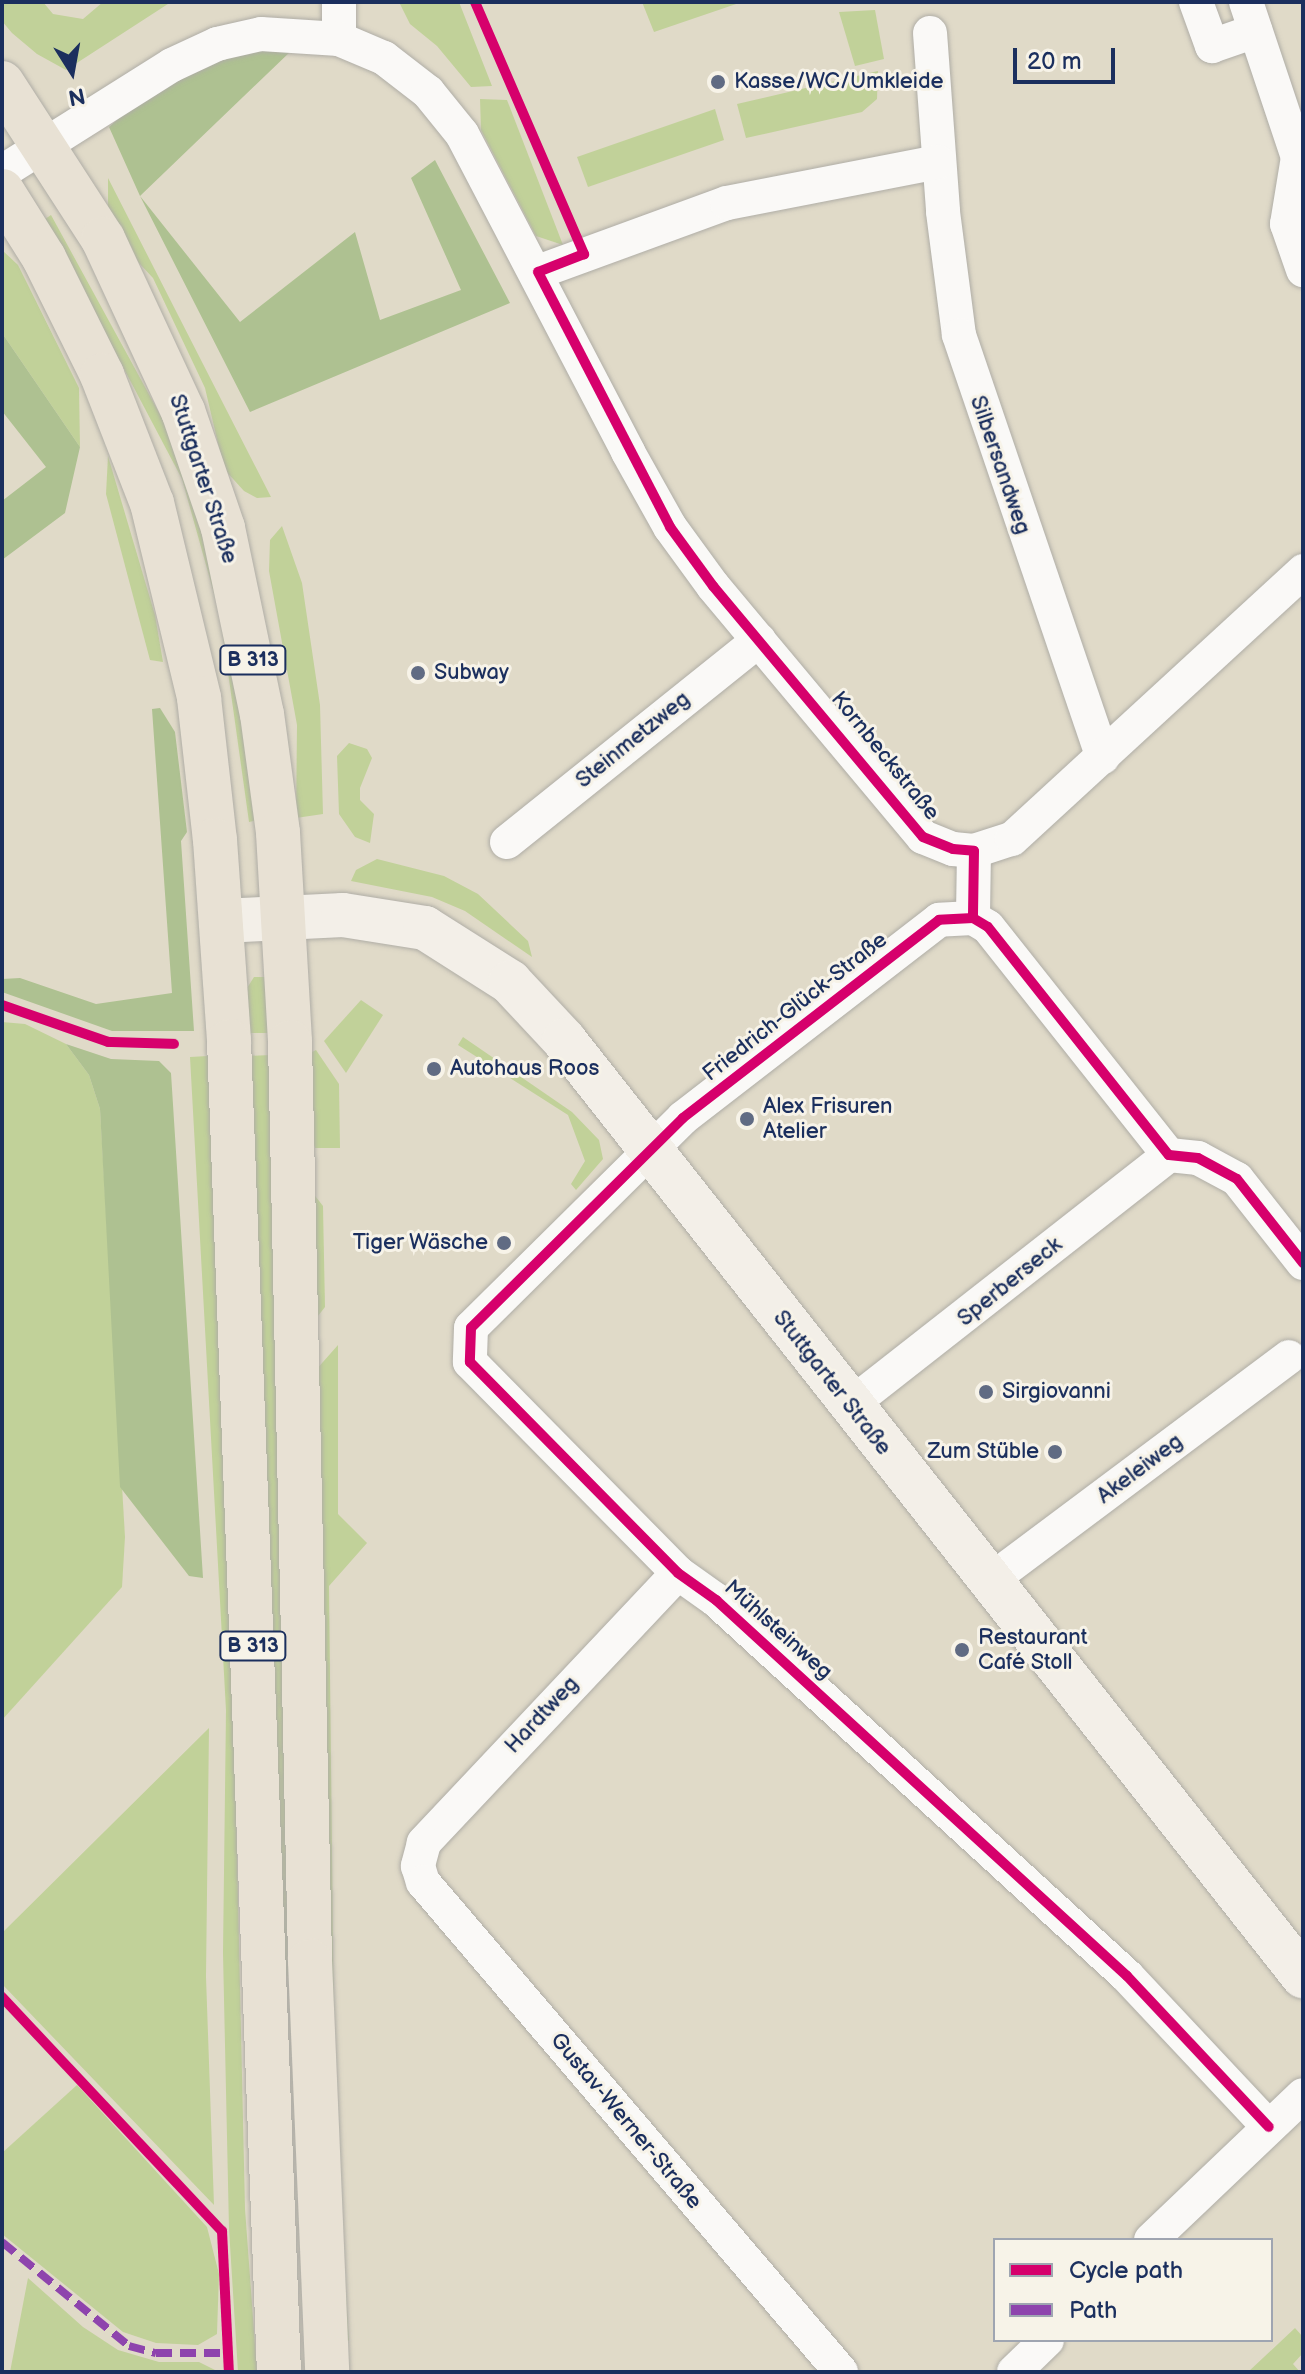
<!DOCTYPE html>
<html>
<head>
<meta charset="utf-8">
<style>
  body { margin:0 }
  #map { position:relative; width:1305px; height:2374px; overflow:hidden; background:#e0dac8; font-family:"Balsamiq Sans",sans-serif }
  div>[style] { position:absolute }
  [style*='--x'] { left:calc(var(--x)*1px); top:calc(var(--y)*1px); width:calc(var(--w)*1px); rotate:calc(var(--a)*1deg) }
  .green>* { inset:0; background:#c1d199 }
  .forest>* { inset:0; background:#aec191 }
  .roads { filter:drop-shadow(0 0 2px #afada6) drop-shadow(0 0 2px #afada6) }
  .minor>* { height:34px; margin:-17px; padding:0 17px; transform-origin:17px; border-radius:17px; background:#faf9f7 }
  .secondary>* { height:44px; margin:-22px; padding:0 22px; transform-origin:22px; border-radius:22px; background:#f3efe8 }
  .primary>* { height:44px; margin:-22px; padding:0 22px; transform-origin:22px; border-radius:22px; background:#e8e1d4 }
  .quiet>* { height:8px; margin-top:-4px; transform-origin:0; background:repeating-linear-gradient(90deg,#8e44ad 0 16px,transparent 0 24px) }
  .cycleway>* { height:10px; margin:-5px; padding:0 5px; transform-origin:5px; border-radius:5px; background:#d6006c }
  .dots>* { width:22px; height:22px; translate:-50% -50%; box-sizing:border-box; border:4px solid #f7f3e8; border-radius:50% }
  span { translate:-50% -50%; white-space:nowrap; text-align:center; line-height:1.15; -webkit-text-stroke:6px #f7f3e8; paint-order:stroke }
  .shield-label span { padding:2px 6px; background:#f7f3e8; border:2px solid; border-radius:6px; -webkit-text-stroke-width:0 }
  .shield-label { font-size:20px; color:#1b2f5e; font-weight:700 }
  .poi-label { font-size:22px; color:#1b2f5e }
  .left { translate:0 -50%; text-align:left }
  .right { translate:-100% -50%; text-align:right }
  .street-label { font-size:22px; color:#1b2f5e }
  .frame { position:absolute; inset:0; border:4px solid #1b2f5e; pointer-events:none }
  .legend { position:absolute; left:993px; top:2238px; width:280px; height:104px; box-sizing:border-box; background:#f7f3e8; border:2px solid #9fa5b1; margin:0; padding:10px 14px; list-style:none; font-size:24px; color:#1b2f5e }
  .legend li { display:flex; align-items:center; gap:16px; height:40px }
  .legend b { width:40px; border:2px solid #9fa5b1 }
  .north { position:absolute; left:32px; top:32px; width:80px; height:80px; -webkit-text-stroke:6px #f7f3e8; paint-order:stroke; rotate:169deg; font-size:22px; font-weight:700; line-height:32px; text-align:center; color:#1b2f5e }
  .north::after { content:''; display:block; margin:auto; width:28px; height:36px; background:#1b2f5e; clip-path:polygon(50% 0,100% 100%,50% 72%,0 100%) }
  .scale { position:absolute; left:1013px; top:48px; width:102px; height:36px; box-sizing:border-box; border:4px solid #1b2f5e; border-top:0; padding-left:10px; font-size:24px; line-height:28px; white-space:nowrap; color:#1b2f5e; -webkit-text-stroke:6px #f7f3e8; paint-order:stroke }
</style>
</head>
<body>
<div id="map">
  <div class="green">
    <i style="clip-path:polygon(2px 2px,43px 2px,53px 14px,83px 19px,103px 2px,171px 2px,66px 70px,37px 54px,12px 33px,2px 21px)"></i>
    <i style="clip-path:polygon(399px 2px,459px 2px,492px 86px,471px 87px,437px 46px,410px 24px)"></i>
    <i style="clip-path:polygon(642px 2px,742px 2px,654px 32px)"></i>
    <i style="clip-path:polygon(875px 10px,884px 59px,855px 66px,839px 12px)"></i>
    <i style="clip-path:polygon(878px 71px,877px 99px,862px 112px,746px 138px,737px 104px)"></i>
    <i style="clip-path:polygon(480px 99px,507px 100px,563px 245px,536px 236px,481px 130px)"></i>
    <i style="clip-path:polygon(715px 109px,724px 140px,588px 187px,577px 157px)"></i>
    <i style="clip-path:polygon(108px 178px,271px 497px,257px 498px,244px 491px,224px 469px,205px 388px,153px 278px,137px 261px,108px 206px)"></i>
    <i style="clip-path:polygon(51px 215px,168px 429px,204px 518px,259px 820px,249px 822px,220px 615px,182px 479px,45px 219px)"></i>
    <i style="clip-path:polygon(2px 250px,18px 265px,79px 388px,80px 447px,2px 333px)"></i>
    <i style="clip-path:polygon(108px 456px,155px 615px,163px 662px,150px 660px,106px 494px)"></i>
    <i style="clip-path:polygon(282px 526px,302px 583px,320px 705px,323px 814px,296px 818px,297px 725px,269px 571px,270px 540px)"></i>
    <i style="clip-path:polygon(349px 743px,367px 749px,372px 758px,360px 788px,360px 800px,374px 814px,370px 843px,355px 837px,339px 814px,337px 756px)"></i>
    <i style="clip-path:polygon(377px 859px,444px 876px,478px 894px,528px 941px,532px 957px,465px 911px,432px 897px,351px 881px,356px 870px)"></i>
    <i style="clip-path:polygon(254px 977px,268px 977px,272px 1033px,245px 1033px,247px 988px)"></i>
    <i style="clip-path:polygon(361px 1000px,383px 1015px,346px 1073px,324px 1041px)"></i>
    <i style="clip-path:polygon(2px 1022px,25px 1024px,66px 1044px,89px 1075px,100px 1109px,125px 1537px,122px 1587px,2px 1720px)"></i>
    <i style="clip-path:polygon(463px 1037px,572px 1112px,599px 1140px,603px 1159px,576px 1190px,571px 1184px,585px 1161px,568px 1115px,458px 1045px)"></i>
    <i style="clip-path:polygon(316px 1050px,339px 1084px,340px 1148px,315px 1148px,312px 1138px,310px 1053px)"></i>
    <i style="clip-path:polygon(271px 1055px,288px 1976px,278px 1978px,245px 1056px)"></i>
    <i style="clip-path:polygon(208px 1056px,232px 1629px,245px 2209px,257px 2372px,238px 2372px,229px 2229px,223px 1953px,226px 1710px,190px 1057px)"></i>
    <i style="clip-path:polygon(312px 1192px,323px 1206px,325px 1307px,314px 1321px)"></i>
    <i style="clip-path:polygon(338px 1345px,338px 1514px,367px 1543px,329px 1586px,335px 2119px,349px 2341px,343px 2336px,329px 2118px,315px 1371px)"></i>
    <i style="clip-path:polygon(209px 1728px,206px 1977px,214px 2205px,2px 1984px,2px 1933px)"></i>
    <i style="clip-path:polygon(77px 2085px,207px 2227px,219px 2274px,217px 2334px,198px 2345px,156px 2343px,123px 2332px,2px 2234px,2px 2153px)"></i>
    <i style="clip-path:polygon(28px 2278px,83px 2327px,118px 2350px,159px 2362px,199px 2362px,219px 2372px,10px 2372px)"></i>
    <i style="clip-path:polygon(1295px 2328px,1303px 2337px,1303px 2353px,1293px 2364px,1300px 2372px,1248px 2372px)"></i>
  </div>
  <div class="forest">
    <i style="clip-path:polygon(260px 46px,291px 51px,140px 196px,240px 322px,355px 232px,380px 320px,461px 290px,411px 178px,435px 160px,510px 303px,250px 412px,140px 196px,109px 127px,161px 81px)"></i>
    <i style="clip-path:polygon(2px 333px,80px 447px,65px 513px,2px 560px,2px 501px,46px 467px,2px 411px)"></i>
    <i style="clip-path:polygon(160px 708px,175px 732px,187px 832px,181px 841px,194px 1031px,112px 1031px,2px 992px,2px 979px,20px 978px,96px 1004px,172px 993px,152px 709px)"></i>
    <i style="clip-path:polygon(66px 1044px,111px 1059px,159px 1061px,171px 1073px,203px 1578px,189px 1576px,120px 1487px,100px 1109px,89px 1075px)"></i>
  </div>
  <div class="roads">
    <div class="minor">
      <i style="--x:1196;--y:2;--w:47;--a:70"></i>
      <i style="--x:1212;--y:46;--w:46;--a:-19.2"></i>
      <i style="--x:1246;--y:2;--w:163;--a:71.5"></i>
      <i style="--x:1298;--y:157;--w:68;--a:99.3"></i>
      <i style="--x:1287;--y:224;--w:49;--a:70.8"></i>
      <i style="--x:930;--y:33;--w:179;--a:85.8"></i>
      <i style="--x:943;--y:212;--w:124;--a:82.6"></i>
      <i style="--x:959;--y:335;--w:446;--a:71.2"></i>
      <i style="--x:339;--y:39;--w:37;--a:-90"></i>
      <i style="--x:2;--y:172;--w:201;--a:-32.2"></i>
      <i style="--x:172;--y:65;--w:50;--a:-25"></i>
      <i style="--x:217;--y:44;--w:45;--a:-12.8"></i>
      <i style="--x:261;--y:34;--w:78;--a:3.7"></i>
      <i style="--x:339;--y:39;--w:49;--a:22.9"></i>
      <i style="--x:384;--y:58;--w:56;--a:37.7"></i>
      <i style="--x:428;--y:92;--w:54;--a:51"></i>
      <i style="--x:462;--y:134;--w:359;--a:62.4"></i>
      <i style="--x:628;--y:452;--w:86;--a:60.8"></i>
      <i style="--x:670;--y:527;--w:73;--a:53.9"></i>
      <i style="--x:713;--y:586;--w:327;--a:50.1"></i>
      <i style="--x:923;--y:837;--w:32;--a:22"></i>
      <i style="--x:953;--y:849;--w:21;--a:5"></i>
      <i style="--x:974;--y:851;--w:67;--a:90.9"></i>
      <i style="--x:973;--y:918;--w:17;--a:31"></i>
      <i style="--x:988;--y:927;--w:291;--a:51.6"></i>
      <i style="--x:1169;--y:1155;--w:29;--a:6"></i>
      <i style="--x:1198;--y:1158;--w:44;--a:28.3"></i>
      <i style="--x:1237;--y:1179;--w:107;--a:51.8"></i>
      <i style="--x:538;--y:272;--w:201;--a:-20.1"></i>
      <i style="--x:727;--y:203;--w:215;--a:-11"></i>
      <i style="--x:507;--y:842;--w:323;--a:-38.7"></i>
      <i style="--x:974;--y:851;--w:40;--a:-18"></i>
      <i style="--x:1012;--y:839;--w:396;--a:-42.6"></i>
      <i style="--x:973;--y:918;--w:34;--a:177"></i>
      <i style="--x:939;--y:920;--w:324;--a:142.3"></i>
      <i style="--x:683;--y:1118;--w:298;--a:135.3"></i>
      <i style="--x:471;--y:1328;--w:34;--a:92"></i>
      <i style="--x:470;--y:1362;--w:296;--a:45.4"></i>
      <i style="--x:678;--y:1573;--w:47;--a:35.4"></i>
      <i style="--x:716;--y:1600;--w:557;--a:42.45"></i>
      <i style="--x:1127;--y:1976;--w:207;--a:46.8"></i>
      <i style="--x:849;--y:1406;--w:407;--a:-38.1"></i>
      <i style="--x:678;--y:1573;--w:371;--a:133.3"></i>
      <i style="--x:424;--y:1843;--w:24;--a:105"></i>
      <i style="--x:418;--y:1866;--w:17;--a:73"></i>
      <i style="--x:423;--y:1882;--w:644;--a:49.53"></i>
      <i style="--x:991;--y:1580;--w:372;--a:-36.8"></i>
      <i style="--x:1151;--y:2240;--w:210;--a:-43.6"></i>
      <i style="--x:1014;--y:2372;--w:46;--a:-44.1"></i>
    </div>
    <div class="secondary">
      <i style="--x:222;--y:921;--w:121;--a:-2.8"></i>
      <i style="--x:343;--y:915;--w:83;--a:9"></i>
      <i style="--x:425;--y:928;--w:101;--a:32.4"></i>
      <i style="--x:510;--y:982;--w:79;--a:47"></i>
      <i style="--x:564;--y:1040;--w:1193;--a:51.71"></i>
    </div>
    <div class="primary">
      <i style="--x:2;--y:83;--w:186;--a:57.1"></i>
      <i style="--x:103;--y:239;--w:190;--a:65.1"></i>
      <i style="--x:183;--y:411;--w:124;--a:71.1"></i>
      <i style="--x:223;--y:528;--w:190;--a:78.2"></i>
      <i style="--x:262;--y:714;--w:120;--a:82.3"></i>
      <i style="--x:278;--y:833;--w:209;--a:86.7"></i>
      <i style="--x:290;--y:1042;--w:919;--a:88.75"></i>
      <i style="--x:310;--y:1961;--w:411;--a:87.6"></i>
      <i style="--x:2;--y:191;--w:79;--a:57.9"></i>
      <i style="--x:44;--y:258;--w:131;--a:63.6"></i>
      <i style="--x:102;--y:375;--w:137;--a:68.7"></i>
      <i style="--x:152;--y:503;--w:201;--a:76.4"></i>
      <i style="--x:199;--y:698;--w:143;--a:83.6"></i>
      <i style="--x:215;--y:840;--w:201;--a:86"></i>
      <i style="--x:229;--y:1041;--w:1332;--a:87.85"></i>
    </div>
  </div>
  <div class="quiet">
    <i style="--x:2;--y:2242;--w:164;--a:39.3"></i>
    <i style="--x:129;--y:2346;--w:28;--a:15"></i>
    <i style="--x:156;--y:2353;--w:72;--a:0"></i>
  </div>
  <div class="cycleway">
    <i style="--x:475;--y:2;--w:275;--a:66.6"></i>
    <i style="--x:584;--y:254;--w:49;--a:158.6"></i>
    <i style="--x:538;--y:272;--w:287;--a:62.6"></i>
    <i style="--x:670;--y:527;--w:73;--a:53.9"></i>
    <i style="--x:713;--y:586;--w:327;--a:50.1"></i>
    <i style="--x:923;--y:837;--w:32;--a:22"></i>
    <i style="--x:953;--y:849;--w:21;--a:5"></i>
    <i style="--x:974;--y:851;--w:67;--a:90.9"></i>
    <i style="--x:973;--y:918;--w:17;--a:31"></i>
    <i style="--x:988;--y:927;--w:291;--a:51.6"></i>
    <i style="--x:1169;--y:1155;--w:29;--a:6"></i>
    <i style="--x:1198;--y:1158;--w:44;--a:28.3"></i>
    <i style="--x:1237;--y:1179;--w:107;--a:51.8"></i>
    <i style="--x:973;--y:918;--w:34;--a:177"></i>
    <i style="--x:939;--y:920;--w:324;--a:142.3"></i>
    <i style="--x:683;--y:1118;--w:298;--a:135.3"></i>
    <i style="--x:471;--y:1328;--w:34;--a:92"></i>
    <i style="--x:470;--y:1362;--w:296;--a:45.4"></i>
    <i style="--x:678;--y:1573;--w:47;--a:35.4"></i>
    <i style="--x:716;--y:1600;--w:557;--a:42.45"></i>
    <i style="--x:1127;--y:1976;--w:207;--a:46.8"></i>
    <i style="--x:2;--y:1005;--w:112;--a:19.2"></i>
    <i style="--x:108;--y:1042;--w:66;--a:1.7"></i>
    <i style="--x:2;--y:1997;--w:321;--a:46.8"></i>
    <i style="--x:222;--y:2231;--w:141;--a:87.2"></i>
  </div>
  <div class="dots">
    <i style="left:718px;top:82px;background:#606b83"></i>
    <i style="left:418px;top:673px;background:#606b83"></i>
    <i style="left:434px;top:1069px;background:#606b83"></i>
    <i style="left:747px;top:1119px;background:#606b83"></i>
    <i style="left:504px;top:1243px;background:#606b83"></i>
    <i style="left:986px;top:1392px;background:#606b83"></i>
    <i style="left:1055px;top:1452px;background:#606b83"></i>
    <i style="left:962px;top:1650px;background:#606b83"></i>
  </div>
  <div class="shield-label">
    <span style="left:253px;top:660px">B 313</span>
    <span style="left:253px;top:1646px">B 313</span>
  </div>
  <div class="poi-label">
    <span class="left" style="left:734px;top:82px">Kasse/WC/Umkleide</span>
    <span class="left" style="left:434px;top:673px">Subway</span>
    <span class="left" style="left:450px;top:1069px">Autohaus Roos</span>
    <span class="left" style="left:763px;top:1119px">Alex Frisuren<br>Atelier</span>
    <span class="right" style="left:488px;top:1243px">Tiger Wäsche</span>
    <span class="left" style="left:1002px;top:1392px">Sirgiovanni</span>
    <span class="right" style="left:1039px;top:1452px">Zum Stüble</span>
    <span class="left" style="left:978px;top:1650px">Restaurant<br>Café Stoll</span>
  </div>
  <div class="street-label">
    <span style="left:1000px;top:465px;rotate:71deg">Silbersandweg</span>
    <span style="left:203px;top:479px;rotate:72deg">Stuttgarter Straße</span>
    <span style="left:633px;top:740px;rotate:-39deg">Steinmetzweg</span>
    <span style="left:885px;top:756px;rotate:51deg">Kornbeckstraße</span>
    <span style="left:795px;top:1007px;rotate:-38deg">Friedrich-Glück-Straße</span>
    <span style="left:1010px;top:1282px;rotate:-39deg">Sperberseck</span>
    <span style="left:832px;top:1383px;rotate:52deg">Stuttgarter Straße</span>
    <span style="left:1140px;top:1469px;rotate:-37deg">Akeleiweg</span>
    <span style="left:778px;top:1630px;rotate:42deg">Mühlsteinweg</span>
    <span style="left:542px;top:1715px;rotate:-47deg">Hardtweg</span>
    <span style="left:626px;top:2121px;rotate:50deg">Gustav-Werner-Straße</span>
  </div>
  <div class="frame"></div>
  <ul class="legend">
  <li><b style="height:10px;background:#d6006c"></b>Cycle path</li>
  <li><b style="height:10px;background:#8e44ad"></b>Path</li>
  </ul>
  <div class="north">N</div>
  <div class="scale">20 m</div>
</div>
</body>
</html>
